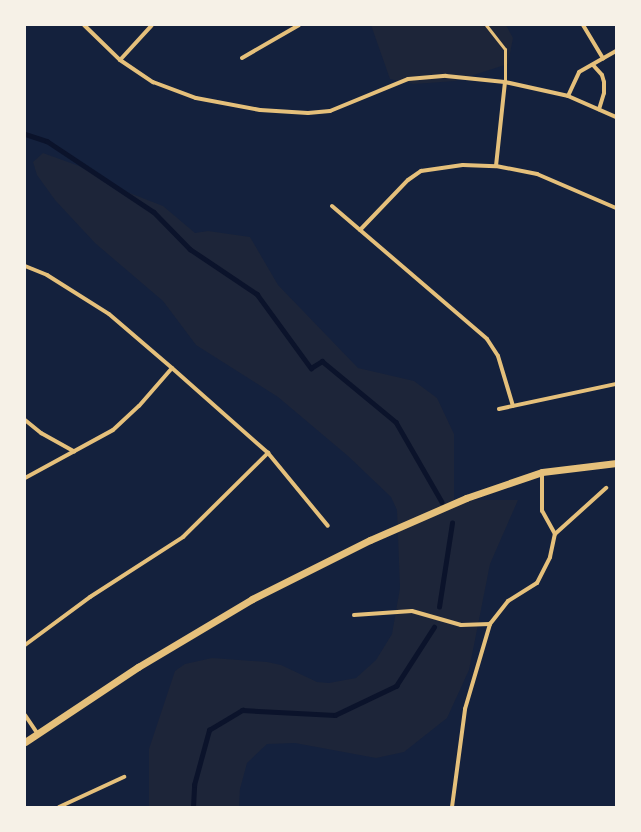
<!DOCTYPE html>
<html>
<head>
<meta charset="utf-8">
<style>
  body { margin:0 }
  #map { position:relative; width:641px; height:832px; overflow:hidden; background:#14213d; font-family:"Space Grotesk",sans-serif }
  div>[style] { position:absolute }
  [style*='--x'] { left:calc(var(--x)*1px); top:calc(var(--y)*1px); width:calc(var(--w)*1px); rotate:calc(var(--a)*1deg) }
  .green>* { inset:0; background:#1d2539 }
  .stream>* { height:4.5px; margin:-2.25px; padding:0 2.25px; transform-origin:2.25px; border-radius:2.25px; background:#0b132b }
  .service>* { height:3px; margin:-1.5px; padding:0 1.5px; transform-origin:1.5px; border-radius:1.5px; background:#e5c07b }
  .minor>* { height:4px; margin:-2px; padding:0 2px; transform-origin:2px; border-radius:2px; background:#e5c07b }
  .tertiary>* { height:7px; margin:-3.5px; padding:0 3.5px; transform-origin:3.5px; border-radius:3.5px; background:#e5c07b }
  span { translate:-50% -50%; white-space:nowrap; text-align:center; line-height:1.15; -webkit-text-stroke:3px #f6f1e7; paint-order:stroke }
  .frame { position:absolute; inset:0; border:26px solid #f6f1e7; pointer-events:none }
</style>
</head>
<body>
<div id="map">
  <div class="green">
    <i style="clip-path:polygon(371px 25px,506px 25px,513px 38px,508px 64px,455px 81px,414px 84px,390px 79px)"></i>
    <i style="clip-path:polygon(43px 153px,79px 166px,127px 192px,163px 206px,195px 233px,208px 231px,250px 237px,278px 285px,358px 368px,414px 381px,437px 398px,454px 434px,454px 500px,518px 500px,490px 564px,469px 670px,447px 718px,404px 752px,376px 758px,295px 743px,267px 744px,247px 763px,240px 789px,239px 807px,149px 807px,149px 749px,175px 671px,185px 664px,212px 658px,267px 662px,281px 665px,317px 682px,329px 683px,356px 678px,376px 660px,392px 634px,400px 588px,397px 510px,391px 497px,348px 456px,278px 397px,196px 345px,163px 301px,95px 243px,55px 200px,37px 175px,33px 162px)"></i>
  </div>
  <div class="stream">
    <i style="--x:25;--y:134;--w:23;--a:18"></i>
    <i style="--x:47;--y:141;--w:128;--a:33.6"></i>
    <i style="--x:154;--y:212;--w:52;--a:45.8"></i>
    <i style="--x:190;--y:249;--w:81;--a:33.9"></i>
    <i style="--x:257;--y:294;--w:92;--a:53.9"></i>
    <i style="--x:311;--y:368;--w:13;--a:-32"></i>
    <i style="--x:322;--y:361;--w:96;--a:39.5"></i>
    <i style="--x:396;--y:422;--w:92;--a:60.1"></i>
    <i style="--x:439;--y:607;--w:85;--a:-81.2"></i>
    <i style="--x:193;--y:807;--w:22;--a:-87"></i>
    <i style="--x:194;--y:785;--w:57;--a:-74.7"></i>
    <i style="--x:209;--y:730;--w:39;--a:-31"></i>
    <i style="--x:242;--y:710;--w:93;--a:3.1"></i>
    <i style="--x:335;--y:715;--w:68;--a:-25.4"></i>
    <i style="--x:396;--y:686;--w:70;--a:-57.2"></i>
  </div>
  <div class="service">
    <i style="--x:486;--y:25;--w:31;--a:52"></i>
    <i style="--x:505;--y:49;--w:33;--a:90"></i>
  </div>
  <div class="minor">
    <i style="--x:84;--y:25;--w:50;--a:44.2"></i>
    <i style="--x:120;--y:60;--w:40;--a:34"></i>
    <i style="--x:153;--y:82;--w:46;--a:20.4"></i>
    <i style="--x:196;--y:98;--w:65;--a:10.6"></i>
    <i style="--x:260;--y:110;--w:48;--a:3.6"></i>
    <i style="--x:308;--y:113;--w:22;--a:-5"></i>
    <i style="--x:330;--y:111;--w:84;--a:-22.3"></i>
    <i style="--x:408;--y:79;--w:38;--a:-5"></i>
    <i style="--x:446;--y:76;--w:59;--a:5.8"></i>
    <i style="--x:505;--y:82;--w:65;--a:12.5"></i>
    <i style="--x:568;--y:96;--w:52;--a:23.6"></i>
    <i style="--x:583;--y:25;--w:39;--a:59"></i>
    <i style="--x:242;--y:58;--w:66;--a:-30.1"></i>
    <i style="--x:120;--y:60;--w:47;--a:-47.6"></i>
    <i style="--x:593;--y:65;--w:13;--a:48"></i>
    <i style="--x:602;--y:75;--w:7;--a:74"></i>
    <i style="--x:604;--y:82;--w:11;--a:90"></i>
    <i style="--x:604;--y:93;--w:17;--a:107"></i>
    <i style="--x:568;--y:96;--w:26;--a:-65"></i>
    <i style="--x:579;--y:72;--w:43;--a:-29.6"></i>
    <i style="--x:496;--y:166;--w:84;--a:-83.9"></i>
    <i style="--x:332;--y:206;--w:204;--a:40.6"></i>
    <i style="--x:487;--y:339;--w:20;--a:57"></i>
    <i style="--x:498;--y:356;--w:52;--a:73.3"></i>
    <i style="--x:360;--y:230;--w:69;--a:-46.2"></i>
    <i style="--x:408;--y:180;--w:16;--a:-35"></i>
    <i style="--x:421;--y:171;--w:42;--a:-8.1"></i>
    <i style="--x:463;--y:165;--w:33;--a:2"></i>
    <i style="--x:496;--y:166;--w:42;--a:11"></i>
    <i style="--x:537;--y:174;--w:86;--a:23.3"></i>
    <i style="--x:25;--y:266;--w:24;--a:22"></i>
    <i style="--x:47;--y:275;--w:73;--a:32.2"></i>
    <i style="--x:109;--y:314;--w:83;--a:40.6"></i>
    <i style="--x:172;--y:368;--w:128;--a:41.5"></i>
    <i style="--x:268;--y:453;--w:94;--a:50.6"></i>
    <i style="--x:499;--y:409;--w:120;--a:-12.1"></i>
    <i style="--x:25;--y:420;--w:21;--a:39"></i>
    <i style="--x:41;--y:433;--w:38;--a:29"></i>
    <i style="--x:25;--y:478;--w:100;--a:-28.6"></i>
    <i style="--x:113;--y:430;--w:35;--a:-43"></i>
    <i style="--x:139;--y:406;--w:50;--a:-49"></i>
    <i style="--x:555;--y:534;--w:69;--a:-42"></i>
    <i style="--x:354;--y:615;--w:58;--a:-3.9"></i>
    <i style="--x:412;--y:611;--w:51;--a:15.9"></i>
    <i style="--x:461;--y:625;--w:29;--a:-2"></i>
    <i style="--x:490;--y:624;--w:29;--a:-52"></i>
    <i style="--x:508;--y:601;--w:34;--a:-32"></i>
    <i style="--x:537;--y:583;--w:29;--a:-63"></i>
    <i style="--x:550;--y:557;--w:24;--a:-78"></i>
    <i style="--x:555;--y:534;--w:26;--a:-119"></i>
    <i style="--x:542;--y:511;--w:39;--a:-90"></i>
    <i style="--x:25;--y:645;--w:81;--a:-36.4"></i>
    <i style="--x:90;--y:597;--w:111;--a:-32.8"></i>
    <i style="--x:183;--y:537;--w:120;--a:-44.7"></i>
    <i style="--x:25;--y:715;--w:23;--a:56"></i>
    <i style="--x:59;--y:807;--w:72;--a:-24.8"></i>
    <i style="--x:452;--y:807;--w:99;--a:-82.4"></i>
    <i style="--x:465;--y:709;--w:89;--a:-73.6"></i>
  </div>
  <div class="tertiary">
    <i style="--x:25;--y:742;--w:136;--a:-33.6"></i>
    <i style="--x:138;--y:667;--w:133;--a:-30.8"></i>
    <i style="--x:252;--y:599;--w:132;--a:-26.6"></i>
    <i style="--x:370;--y:540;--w:105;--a:-23.6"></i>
    <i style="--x:466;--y:498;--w:80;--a:-18.9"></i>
    <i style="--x:542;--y:472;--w:75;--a:-6.9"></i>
  </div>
  <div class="frame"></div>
</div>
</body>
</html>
